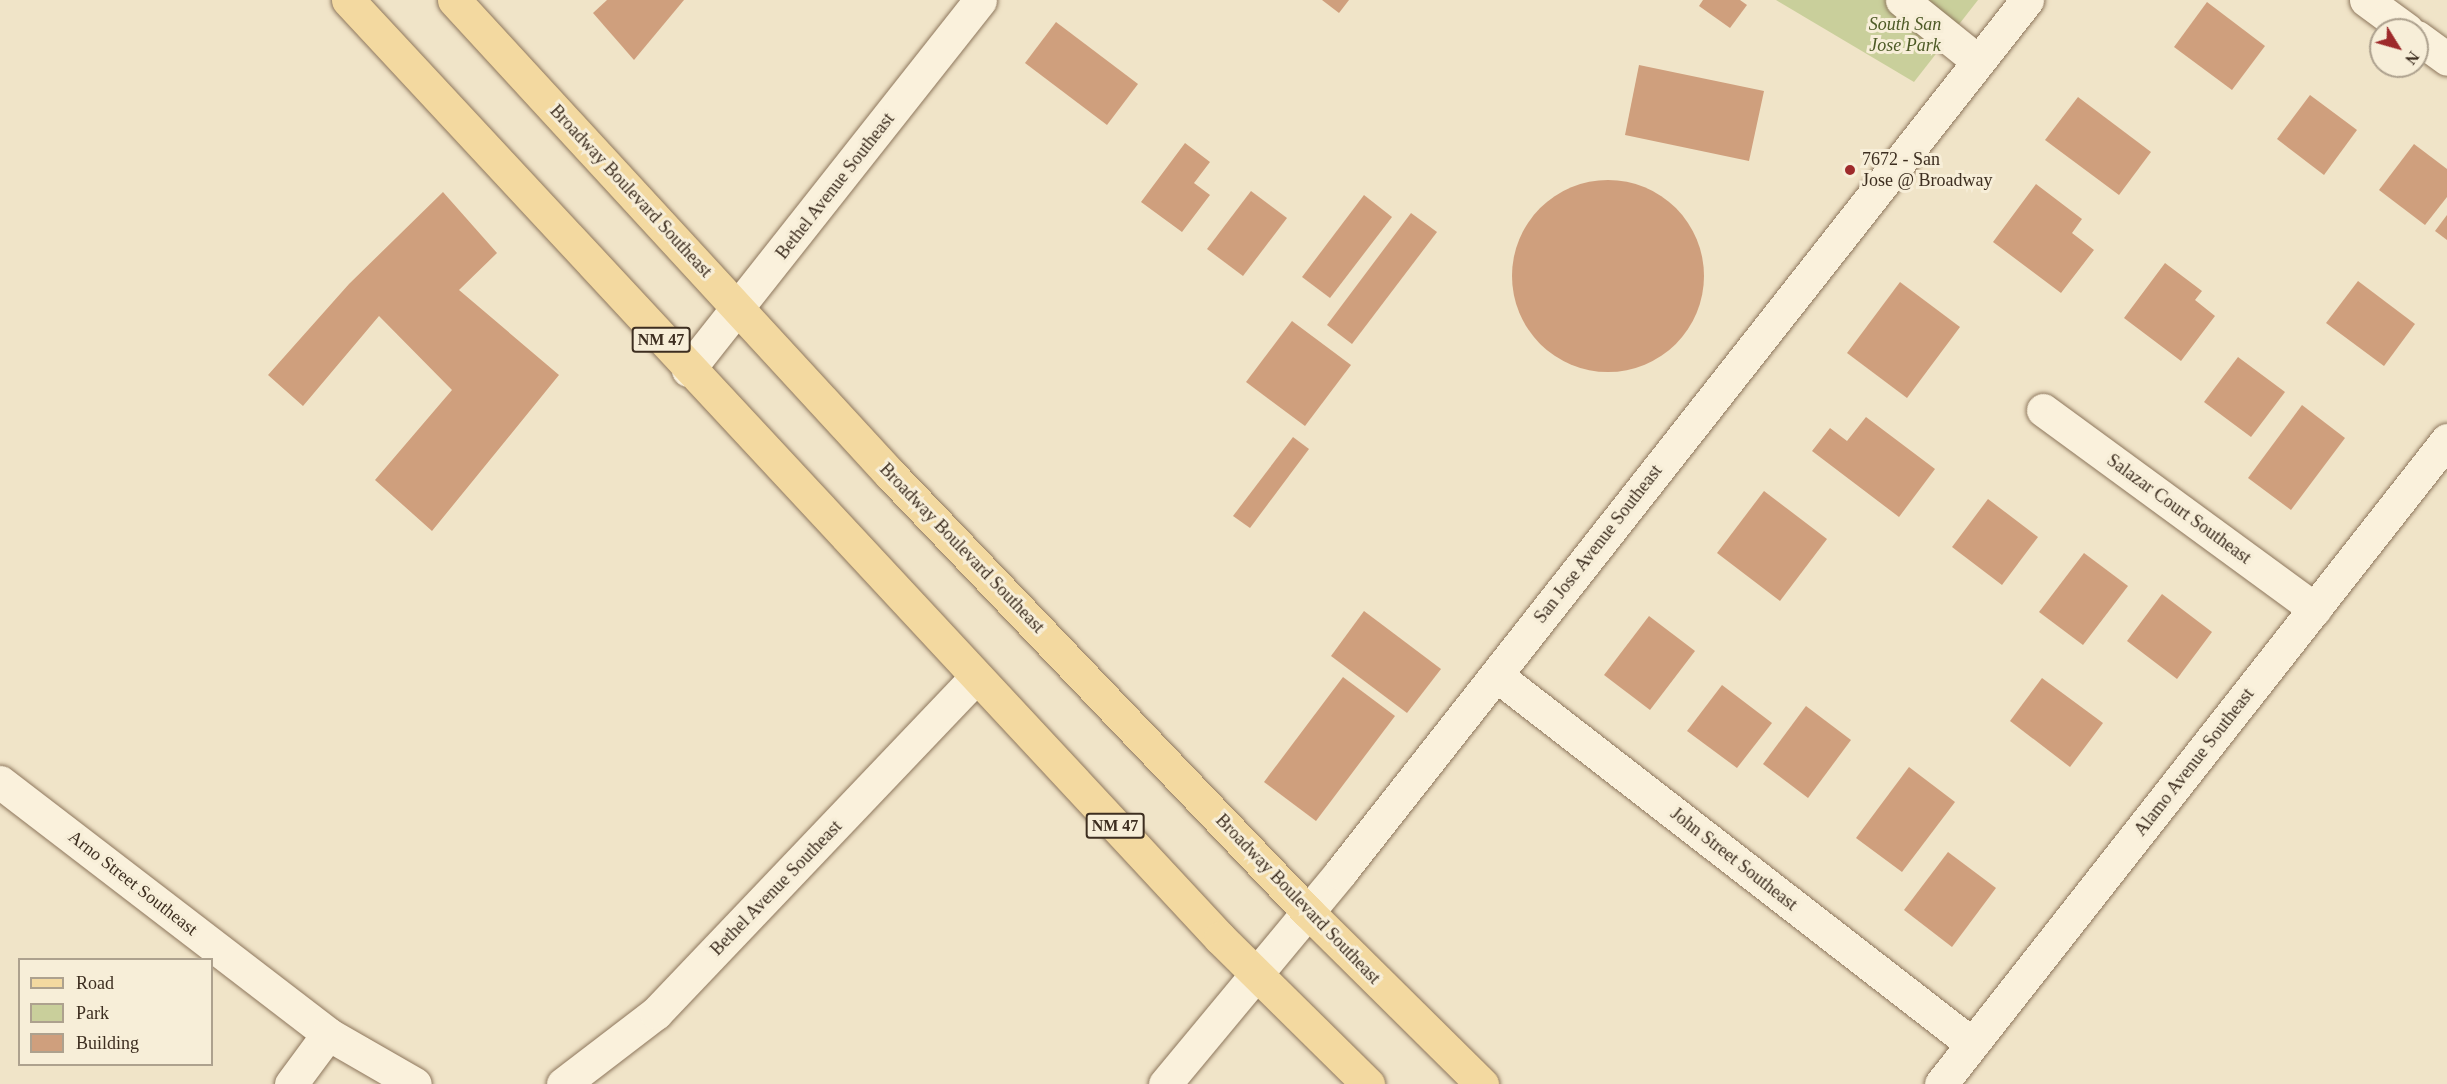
<!DOCTYPE html>
<html>
<head>
<meta charset="utf-8">
<style>
  body { margin:0 }
  #map { position:relative; width:2447px; height:1084px; overflow:hidden; background:#f0e4c8; font-family:"Times New Roman",serif }
  div>[style] { position:absolute }
  [style*='--x'] { left:calc(var(--x)*1px); top:calc(var(--y)*1px); width:calc(var(--w)*1px); rotate:calc(var(--a)*1deg) }
  .green>* { inset:0; background:#c9cf9b }
  .building>* { inset:0; background:#cf9f7d }
  .round { border-radius:50% }
  .roads { filter:drop-shadow(0 0 2px #8d765c) drop-shadow(0 0 2px #8d765c) }
  .minor>* { height:33px; margin:-16.5px; padding:0 16.5px; transform-origin:16.5px; border-radius:16.5px; background:#faf1dc }
  .major>* { height:33px; margin:-16.5px; padding:0 16.5px; transform-origin:16.5px; border-radius:16.5px; background:#f3d9a0 }
  .dots>* { width:16px; height:16px; translate:-50% -50%; box-sizing:border-box; border:3px solid #f7eed8; border-radius:50% }
  span { translate:-50% -50%; white-space:nowrap; text-align:center; line-height:1.15; -webkit-text-stroke:6px #f7eed8; paint-order:stroke }
  .shield-label span { padding:2px 4px; background:#f7eed8; border:2px solid; border-radius:4px; -webkit-text-stroke-width:0 }
  .shield-label { font-size:16px; color:#3d2e20; font-weight:700 }
  .park-label { font-size:18px; color:#4d5a26; font-style:italic }
  .poi-label { font-size:18px; color:#3d2e20 }
  .left { translate:0 -50%; text-align:left }
  .street-label { font-size:18px; color:#3d2e20 }
  .legend { position:absolute; left:18px; top:958px; width:195px; height:108px; box-sizing:border-box; background:#f7eed8; border:2px solid #ada18e; margin:0; padding:8px 10px; list-style:none; font-size:18px; color:#3d2e20 }
  .legend li { display:flex; align-items:center; gap:12px; height:30px }
  .legend b { width:30px; border:2px solid #ada18e }
  .north { position:absolute; left:2369px; top:18px; width:60px; height:60px; box-sizing:border-box; background:#f7eed8; border:2px solid #ada18e; border-radius:50%; rotate:127deg; font-size:16px; font-weight:700; line-height:24px; text-align:center; color:#3d2e20 }
  .north::after { content:''; display:block; margin:auto; width:21px; height:27px; background:#9e2a2b; clip-path:polygon(50% 0,100% 100%,50% 72%,0 100%) }
</style>
</head>
<body>
<div id="map">
  <div class="green">
    <i style="clip-path:polygon(1776px 0,1978px 0,1914px 82px)"></i>
  </div>
  <div class="building">
    <i style="clip-path:polygon(607px 0,684px 0,634px 60px,593px 13px)"></i>
    <i style="clip-path:polygon(1322px 0,1349px 0,1339px 13px)"></i>
    <i style="clip-path:polygon(1703px 0,1740px 0,1747px 5px,1730px 28px,1699px 6px)"></i>
    <i style="clip-path:polygon(2207px 2px,2265px 46px,2232px 90px,2174px 47px)"></i>
    <i style="clip-path:polygon(1056px 22px,1138px 84px,1107px 125px,1025px 63px)"></i>
    <i style="clip-path:polygon(1639px 65px,1764px 91px,1749px 161px,1625px 135px)"></i>
    <i style="clip-path:polygon(2310px 95px,2357px 130px,2324px 175px,2277px 139px)"></i>
    <i style="clip-path:polygon(2078px 97px,2151px 152px,2119px 195px,2045px 140px)"></i>
    <i style="clip-path:polygon(1185px 143px,1210px 162px,1194px 183px,1210px 195px,1182px 232px,1141px 202px)"></i>
    <i style="clip-path:polygon(2414px 144px,2447px 169px,2447px 197px,2425px 225px,2379px 190px)"></i>
    <i class="round" style="left:1512px;top:180px;width:192px;height:192px"></i>
    <i style="clip-path:polygon(2036px 184px,2082px 219px,2072px 233px,2094px 250px,2061px 293px,1993px 242px)"></i>
    <i style="clip-path:polygon(1251px 191px,1287px 218px,1243px 276px,1207px 249px)"></i>
    <i style="clip-path:polygon(443px 192px,497px 253px,459px 290px,559px 375px,432px 531px,375px 480px,452px 390px,379px 316px,303px 406px,268px 375px,349px 284px)"></i>
    <i style="clip-path:polygon(1364px 195px,1392px 217px,1330px 298px,1302px 277px)"></i>
    <i style="clip-path:polygon(1411px 213px,1437px 232px,1352px 344px,1327px 325px)"></i>
    <i style="clip-path:polygon(2447px 215px,2447px 240px,2435px 231px)"></i>
    <i style="clip-path:polygon(2165px 263px,2202px 291px,2195px 300px,2215px 316px,2181px 361px,2124px 318px)"></i>
    <i style="clip-path:polygon(2358px 281px,2415px 324px,2384px 366px,2326px 323px)"></i>
    <i style="clip-path:polygon(1900px 282px,1960px 327px,1907px 398px,1847px 353px)"></i>
    <i style="clip-path:polygon(1292px 321px,1351px 365px,1305px 426px,1246px 382px)"></i>
    <i style="clip-path:polygon(2238px 357px,2285px 392px,2251px 437px,2204px 402px)"></i>
    <i style="clip-path:polygon(2302px 405px,2345px 438px,2291px 510px,2248px 478px)"></i>
    <i style="clip-path:polygon(1866px 417px,1935px 469px,1899px 517px,1812px 451px,1830px 428px,1847px 441px)"></i>
    <i style="clip-path:polygon(1293px 437px,1309px 449px,1250px 528px,1233px 516px)"></i>
    <i style="clip-path:polygon(1764px 491px,1827px 539px,1780px 601px,1717px 553px)"></i>
    <i style="clip-path:polygon(1988px 499px,2038px 537px,2002px 585px,1952px 547px)"></i>
    <i style="clip-path:polygon(2084px 553px,2128px 586px,2083px 645px,2039px 612px)"></i>
    <i style="clip-path:polygon(2162px 594px,2212px 632px,2177px 679px,2127px 641px)"></i>
    <i style="clip-path:polygon(1364px 611px,1441px 669px,1407px 713px,1331px 656px)"></i>
    <i style="clip-path:polygon(1649px 616px,1695px 651px,1650px 710px,1604px 675px)"></i>
    <i style="clip-path:polygon(1343px 677px,1395px 716px,1316px 821px,1264px 782px)"></i>
    <i style="clip-path:polygon(2042px 678px,2103px 723px,2070px 767px,2010px 721px)"></i>
    <i style="clip-path:polygon(1722px 685px,1772px 723px,1737px 768px,1687px 731px)"></i>
    <i style="clip-path:polygon(1806px 706px,1851px 740px,1808px 798px,1763px 764px)"></i>
    <i style="clip-path:polygon(1909px 767px,1955px 802px,1902px 872px,1856px 838px)"></i>
    <i style="clip-path:polygon(1948px 852px,1996px 888px,1952px 947px,1904px 910px)"></i>
  </div>
  <div class="roads">
    <div class="minor">
      <i style="--x:1902;--y:0;--w:97;--a:38.8"></i>
      <i style="--x:2366;--y:0;--w:51;--a:36.2"></i>
      <i style="--x:2417;--y:37;--w:37;--a:36"></i>
      <i style="--x:688;--y:370;--w:471;--a:-51.7"></i>
      <i style="--x:2043;--y:410;--w:337;--a:36.2"></i>
      <i style="--x:1496;--y:675;--w:602;--a:37.78"></i>
      <i style="--x:0;--y:782;--w:414;--a:37.5"></i>
      <i style="--x:328;--y:1034;--w:100;--a:29.9"></i>
      <i style="--x:291;--y:1084;--w:62;--a:-53.5"></i>
      <i style="--x:563;--y:1084;--w:117;--a:-37.4"></i>
      <i style="--x:656;--y:1013;--w:464;--a:-46.4"></i>
      <i style="--x:1165;--y:1084;--w:274;--a:-50.3"></i>
      <i style="--x:1340;--y:873;--w:1111;--a:-51.8"></i>
      <i style="--x:1941;--y:1084;--w:819;--a:-51.84"></i>
    </div>
    <div class="major">
      <i style="--x:348;--y:0;--w:1281;--a:47.09"></i>
      <i style="--x:1220;--y:938;--w:208;--a:44.6"></i>
      <i style="--x:454;--y:0;--w:645;--a:47.39"></i>
      <i style="--x:891;--y:475;--w:604;--a:46.34"></i>
      <i style="--x:1308;--y:912;--w:245;--a:44.7"></i>
    </div>
  </div>
  <div class="dots">
    <i style="left:1850px;top:170px;background:#9e2a2b"></i>
  </div>
  <div class="shield-label">
    <span style="left:661px;top:340px">NM 47</span>
    <span style="left:1115px;top:826px">NM 47</span>
  </div>
  <div class="park-label">
    <span style="left:1905px;top:35px">South San<br>Jose Park</span>
  </div>
  <div class="poi-label">
    <span class="left" style="left:1862px;top:170px">7672 - San<br>Jose @ Broadway</span>
  </div>
  <div class="street-label">
    <span style="left:835px;top:186px;rotate:-52deg">Bethel Avenue Southeast</span>
    <span style="left:631px;top:191px;rotate:47deg">Broadway Boulevard Southeast</span>
    <span style="left:2179px;top:509px;rotate:36deg">Salazar Court Southeast</span>
    <span style="left:1598px;top:544px;rotate:-52deg">San Jose Avenue Southeast</span>
    <span style="left:962px;top:548px;rotate:46deg">Broadway Boulevard Southeast</span>
    <span style="left:2194px;top:762px;rotate:-52deg">Alamo Avenue Southeast</span>
    <span style="left:1734px;top:859px;rotate:38deg">John Street Southeast</span>
    <span style="left:133px;top:883px;rotate:38deg">Arno Street Southeast</span>
    <span style="left:776px;top:888px;rotate:-46deg">Bethel Avenue Southeast</span>
    <span style="left:1298px;top:899px;rotate:46deg">Broadway Boulevard Southeast</span>
  </div>
  <ul class="legend">
  <li><b style="height:8px;background:#f3d9a0"></b>Road</li>
  <li><b style="height:16px;background:#c9cf9b"></b>Park</li>
  <li><b style="height:16px;background:#cf9f7d"></b>Building</li>
  </ul>
  <div class="north">N</div>
</div>
</body>
</html>
